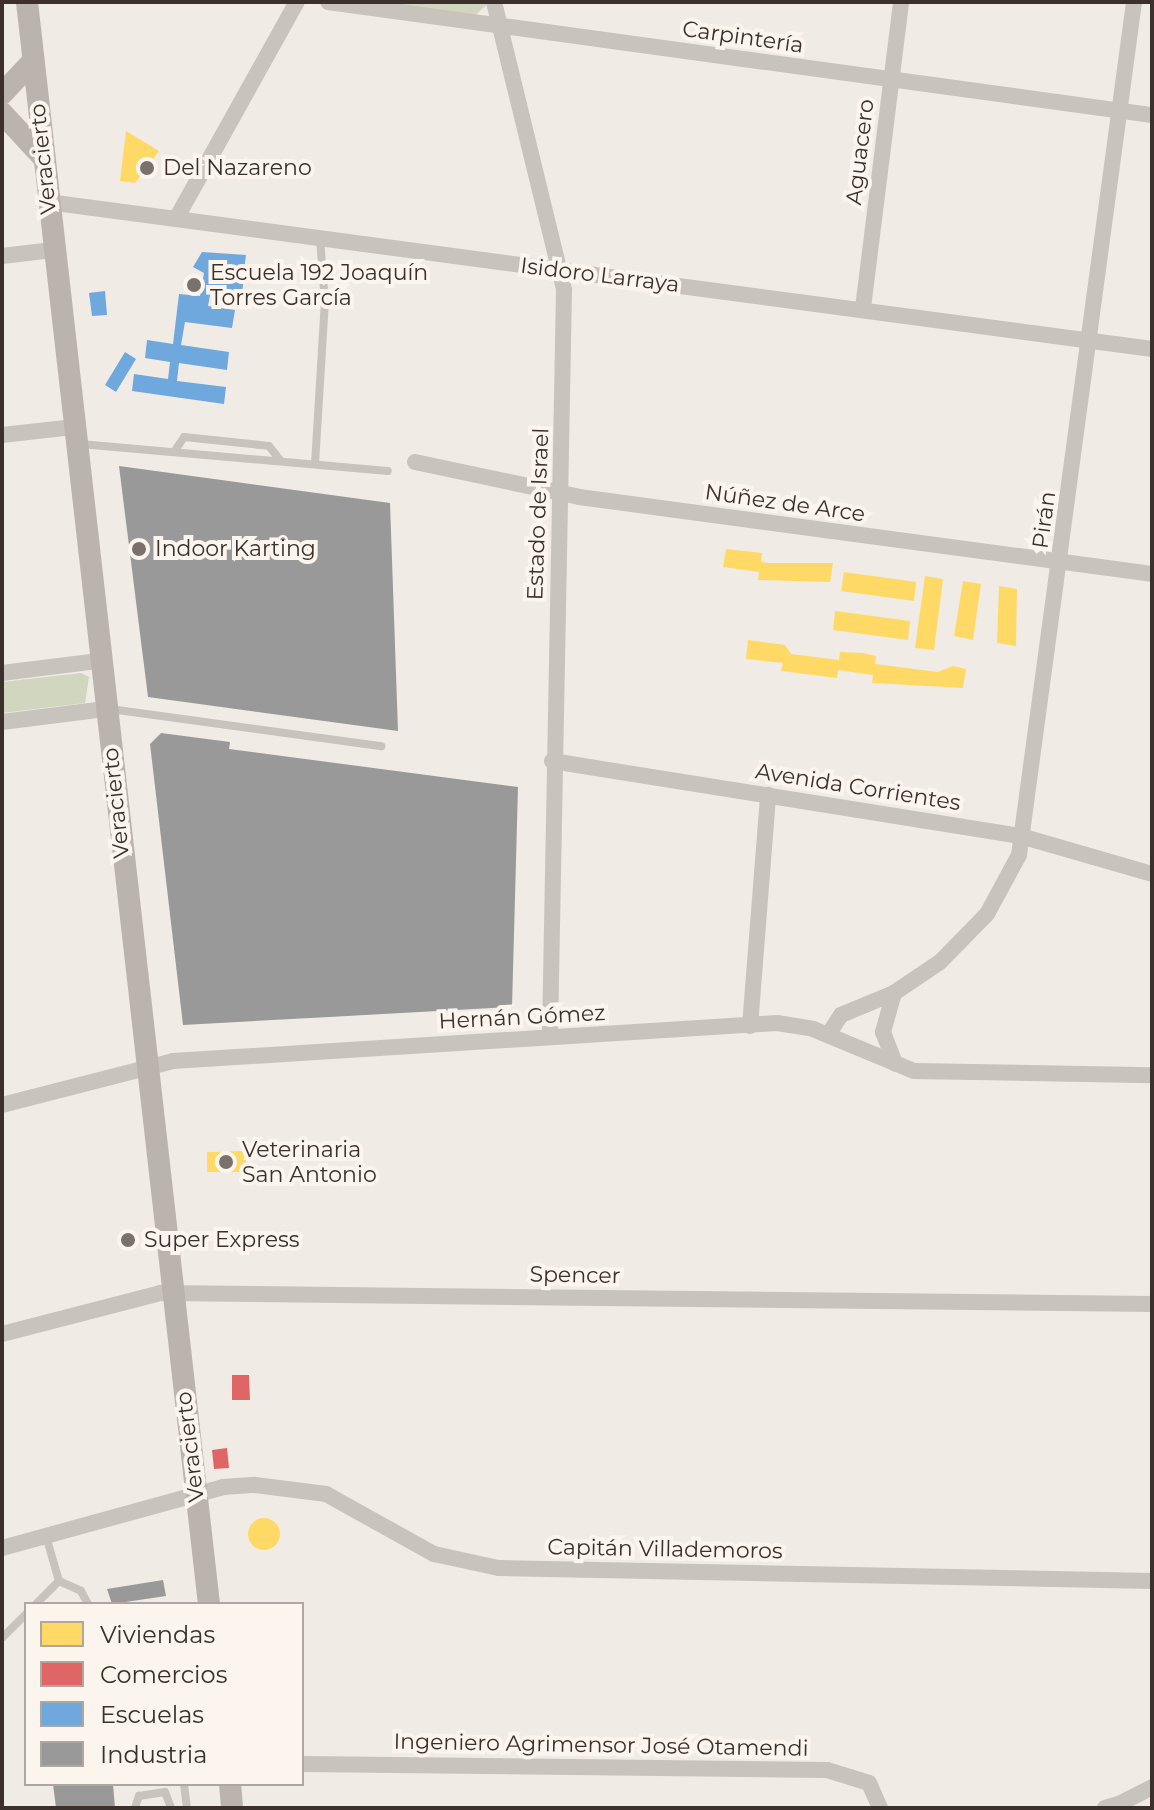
<!DOCTYPE html>
<html>
<head>
<meta charset="utf-8">
<style>
  body { margin:0 }
  #map { position:relative; width:1154px; height:1810px; overflow:hidden; background:#f0ebe5; font-family:Montserrat,sans-serif }
  div>[style] { position:absolute }
  [style*='--x'] { left:calc(var(--x)*1px); top:calc(var(--y)*1px); width:calc(var(--w)*1px); rotate:calc(var(--a)*1deg) }
  .green>* { inset:0; background:#d1d6bf }
  .homes>* { inset:0; background:#ffd966 }
  .round { border-radius:50% }
  .shops>* { inset:0; background:#e06666 }
  .schools>* { inset:0; background:#6fa8dc }
  .industry>* { inset:0; background:#999 }
  .lane>* { height:8px; margin:-4px; padding:0 4px; transform-origin:4px; border-radius:4px; background:#c9c3be }
  .street>* { height:16px; margin:-8px; padding:0 8px; transform-origin:8px; border-radius:8px; background:#c9c3be }
  .secondary>* { height:22px; margin:-11px; padding:0 11px; transform-origin:11px; border-radius:11px; background:#bab3ae }
  .dots>* { width:22px; height:22px; translate:-50% -50%; box-sizing:border-box; border:4px solid #fbf5ee; border-radius:50% }
  span { translate:-50% -50%; white-space:nowrap; text-align:center; line-height:1.15; -webkit-text-stroke:8px #fbf5ee; paint-order:stroke }
  .street-label { font-size:22px; color:#3b302b }
  .poi-label { font-size:22px; color:#3b302b }
  .left { translate:0 -50%; text-align:left }
  .frame { position:absolute; inset:0; border:4px solid #3b302b; pointer-events:none }
  .legend { position:absolute; left:24px; top:1602px; width:280px; height:184px; box-sizing:border-box; background:#fbf5ee; border:2px solid #aea6a0; margin:0; padding:10px 14px; list-style:none; font-size:24px; color:#3b302b }
  .legend li { display:flex; align-items:center; gap:16px; height:40px }
  .legend b { width:40px; border:2px solid #aea6a0 }
</style>
</head>
<body>
<div id="map">
  <div class="green">
    <i style="clip-path:polygon(367px 2px,489px 2px,489px 3px,474px 16px)"></i>
    <i style="clip-path:polygon(81px 673px,89px 677px,85px 703px,2px 713px,2px 682px)"></i>
  </div>
  <div class="homes">
    <i style="clip-path:polygon(126px 131px,159px 151px,135px 183px,120px 181px)"></i>
    <i style="clip-path:polygon(726px 549px,762px 553px,761px 562px,768px 563px,833px 563px,830px 582px,758px 580px,759px 572px,723px 567px)"></i>
    <i style="clip-path:polygon(844px 572px,916px 582px,914px 601px,841px 591px)"></i>
    <i style="clip-path:polygon(925px 576px,943px 579px,934px 650px,915px 648px)"></i>
    <i style="clip-path:polygon(963px 581px,981px 584px,973px 640px,954px 636px)"></i>
    <i style="clip-path:polygon(999px 586px,1017px 589px,1016px 646px,997px 643px)"></i>
    <i style="clip-path:polygon(835px 611px,910px 621px,908px 640px,833px 630px)"></i>
    <i style="clip-path:polygon(748px 640px,785px 645px,791px 654px,839px 660px,840px 652px,863px 653px,876px 656px,875px 664px,938px 672px,953px 666px,966px 669px,963px 688px,872px 683px,873px 675px,838px 670px,837px 678px,781px 671px,783px 663px,746px 659px)"></i>
    <i style="clip-path:polygon(246px 1151px,246px 1172px,207px 1172px,207px 1152px)"></i>
    <i class="round" style="left:248px;top:1518px;width:32px;height:32px"></i>
  </div>
  <div class="shops">
    <i style="clip-path:polygon(232px 1375px,249px 1375px,250px 1400px,232px 1400px)"></i>
    <i style="clip-path:polygon(227px 1448px,229px 1468px,214px 1469px,212px 1450px)"></i>
  </div>
  <div class="schools">
    <i style="clip-path:polygon(202px 252px,246px 255px,244px 270px,235px 269px,234px 276px,244px 277px,242px 293px,211px 289px,208px 306px,235px 310px,232px 328px,185px 322px,181px 345px,229px 352px,227px 370px,179px 363px,177px 381px,226px 387px,224px 404px,132px 391px,134px 374px,168px 379px,170px 362px,145px 358px,147px 340px,173px 344px,179px 294px,200px 296px,204px 273px,193px 267px)"></i>
    <i style="clip-path:polygon(105px 291px,107px 315px,92px 316px,89px 293px)"></i>
    <i style="clip-path:polygon(125px 352px,136px 359px,116px 392px,105px 385px)"></i>
  </div>
  <div class="industry">
    <i style="clip-path:polygon(119px 466px,390px 503px,398px 731px,148px 697px)"></i>
    <i style="clip-path:polygon(161px 733px,230px 742px,229px 749px,518px 787px,512px 1007px,183px 1025px,150px 744px)"></i>
    <i style="clip-path:polygon(163px 1580px,166px 1596px,112px 1604px,107px 1589px)"></i>
    <i style="clip-path:polygon(53px 1784px,113px 1784px,115px 1808px,56px 1808px)"></i>
  </div>
  <div class="lane">
    <i style="--x:80;--y:444;--w:309;--a:5"></i>
    <i style="--x:176;--y:449;--w:14;--a:-56"></i>
    <i style="--x:184;--y:437;--w:85;--a:6"></i>
    <i style="--x:269;--y:446;--w:18;--a:52"></i>
    <i style="--x:315;--y:464;--w:162;--a:-86.5"></i>
    <i style="--x:325;--y:302;--w:64;--a:-94.5"></i>
    <i style="--x:110;--y:709;--w:274;--a:7.8"></i>
    <i style="--x:46;--y:1536;--w:47;--a:73.9"></i>
    <i style="--x:59;--y:1581;--w:24;--a:24"></i>
    <i style="--x:81;--y:1591;--w:15;--a:62"></i>
    <i style="--x:36;--y:1604;--w:33;--a:-45"></i>
    <i style="--x:2;--y:1638;--w:34;--a:-45"></i>
    <i style="--x:184;--y:1784;--w:24;--a:83"></i>
    <i style="--x:135;--y:1808;--w:13;--a:-72"></i>
    <i style="--x:139;--y:1796;--w:26;--a:-9"></i>
    <i style="--x:165;--y:1792;--w:17;--a:69"></i>
  </div>
  <div class="street">
    <i style="--x:328;--y:2;--w:832;--a:7.81"></i>
    <i style="--x:494;--y:2;--w:296;--a:76.3"></i>
    <i style="--x:564;--y:290;--w:746;--a:91.08"></i>
    <i style="--x:48;--y:202;--w:1114;--a:7.58"></i>
    <i style="--x:176;--y:219;--w:248;--a:-60.9"></i>
    <i style="--x:2;--y:256;--w:51;--a:-6.7"></i>
    <i style="--x:863;--y:308;--w:308;--a:-82.9"></i>
    <i style="--x:2;--y:435;--w:71;--a:-6.4"></i>
    <i style="--x:415;--y:462;--w:168;--a:12"></i>
    <i style="--x:579;--y:497;--w:578;--a:7.65"></i>
    <i style="--x:2;--y:673;--w:98;--a:-7.1"></i>
    <i style="--x:2;--y:722;--w:104;--a:-7.2"></i>
    <i style="--x:552;--y:761;--w:478;--a:9.1"></i>
    <i style="--x:1024;--y:837;--w:133;--a:16.1"></i>
    <i style="--x:894;--y:993;--w:41;--a:105.8"></i>
    <i style="--x:883;--y:1032;--w:34;--a:69"></i>
    <i style="--x:750;--y:1026;--w:232;--a:-85.5"></i>
    <i style="--x:828;--y:1035;--w:24;--a:-57"></i>
    <i style="--x:841;--y:1015;--w:57;--a:-22.5"></i>
    <i style="--x:894;--y:993;--w:55;--a:-34"></i>
    <i style="--x:940;--y:962;--w:67;--a:-45.6"></i>
    <i style="--x:987;--y:914;--w:67;--a:-61.5"></i>
    <i style="--x:1019;--y:855;--w:861;--a:-82.32"></i>
    <i style="--x:2;--y:1105;--w:177;--a:-14.4"></i>
    <i style="--x:173;--y:1061;--w:605;--a:-3.6"></i>
    <i style="--x:777;--y:1023;--w:36;--a:9"></i>
    <i style="--x:813;--y:1029;--w:109;--a:22.6"></i>
    <i style="--x:914;--y:1071;--w:238;--a:1"></i>
    <i style="--x:2;--y:1334;--w:163;--a:-14.5"></i>
    <i style="--x:160;--y:1293;--w:992;--a:0.64"></i>
    <i style="--x:2;--y:1548;--w:229;--a:-15.4"></i>
    <i style="--x:223;--y:1487;--w:32;--a:-4"></i>
    <i style="--x:255;--y:1485;--w:72;--a:7.2"></i>
    <i style="--x:326;--y:1494;--w:124;--a:29.1"></i>
    <i style="--x:434;--y:1554;--w:66;--a:12.2"></i>
    <i style="--x:499;--y:1568;--w:653;--a:1.14"></i>
    <i style="--x:302;--y:1764;--w:525;--a:0.65"></i>
    <i style="--x:827;--y:1770;--w:44;--a:17.2"></i>
    <i style="--x:869;--y:1783;--w:27;--a:66"></i>
    <i style="--x:1121;--y:1803;--w:35;--a:-27"></i>
    <i style="--x:1105;--y:1808;--w:17;--a:-17"></i>
  </div>
  <div class="secondary">
    <i style="--x:27;--y:2;--w:1612;--a:83.52"></i>
    <i style="--x:2;--y:94;--w:45;--a:-46.8"></i>
    <i style="--x:2;--y:113;--w:59;--a:47.1"></i>
    <i style="--x:230;--y:1784;--w:24;--a:85"></i>
  </div>
  <div class="dots">
    <i style="left:147px;top:168px;background:#7a716c"></i>
    <i style="left:194px;top:285px;background:#7a716c"></i>
    <i style="left:139px;top:549px;background:#7a716c"></i>
    <i style="left:226px;top:1162px;background:#7a716c"></i>
    <i style="left:128px;top:1240px;background:#7a716c"></i>
  </div>
  <div class="street-label">
    <span style="left:743px;top:37px;rotate:8deg">Carpintería</span>
    <span style="left:860px;top:152px;rotate:-83deg">Aguacero</span>
    <span style="left:43px;top:159px;rotate:-96deg">Veracierto</span>
    <span style="left:600px;top:275px;rotate:7deg">Isidoro Larraya</span>
    <span style="left:785px;top:503px;rotate:8deg">Núñez de Arce</span>
    <span style="left:538px;top:514px;rotate:-88deg">Estado de Israel</span>
    <span style="left:1044px;top:520px;rotate:-82deg">Pirán</span>
    <span style="left:858px;top:787px;rotate:9deg">Avenida Corrientes</span>
    <span style="left:116px;top:803px;rotate:-96deg">Veracierto</span>
    <span style="left:522px;top:1017px;rotate:-3deg">Hernán Gómez</span>
    <span style="left:575px;top:1275px;rotate:1deg">Spencer</span>
    <span style="left:190px;top:1447px;rotate:-97deg">Veracierto</span>
    <span style="left:665px;top:1549px;rotate:1deg">Capitán Villademoros</span>
    <span style="left:601px;top:1745px;rotate:1deg">Ingeniero Agrimensor José Otamendi</span>
  </div>
  <div class="poi-label">
    <span class="left" style="left:163px;top:168px">Del Nazareno</span>
    <span class="left" style="left:210px;top:285px">Escuela 192 Joaquín<br>Torres García</span>
    <span class="left" style="left:155px;top:549px">Indoor Karting</span>
    <span class="left" style="left:242px;top:1162px">Veterinaria<br>San Antonio</span>
    <span class="left" style="left:144px;top:1240px">Super Express</span>
  </div>
  <div class="frame"></div>
  <ul class="legend">
  <li><b style="height:22px;background:#ffd966"></b>Viviendas</li>
  <li><b style="height:22px;background:#e06666"></b>Comercios</li>
  <li><b style="height:22px;background:#6fa8dc"></b>Escuelas</li>
  <li><b style="height:22px;background:#999"></b>Industria</li>
  </ul>
</div>
</body>
</html>
